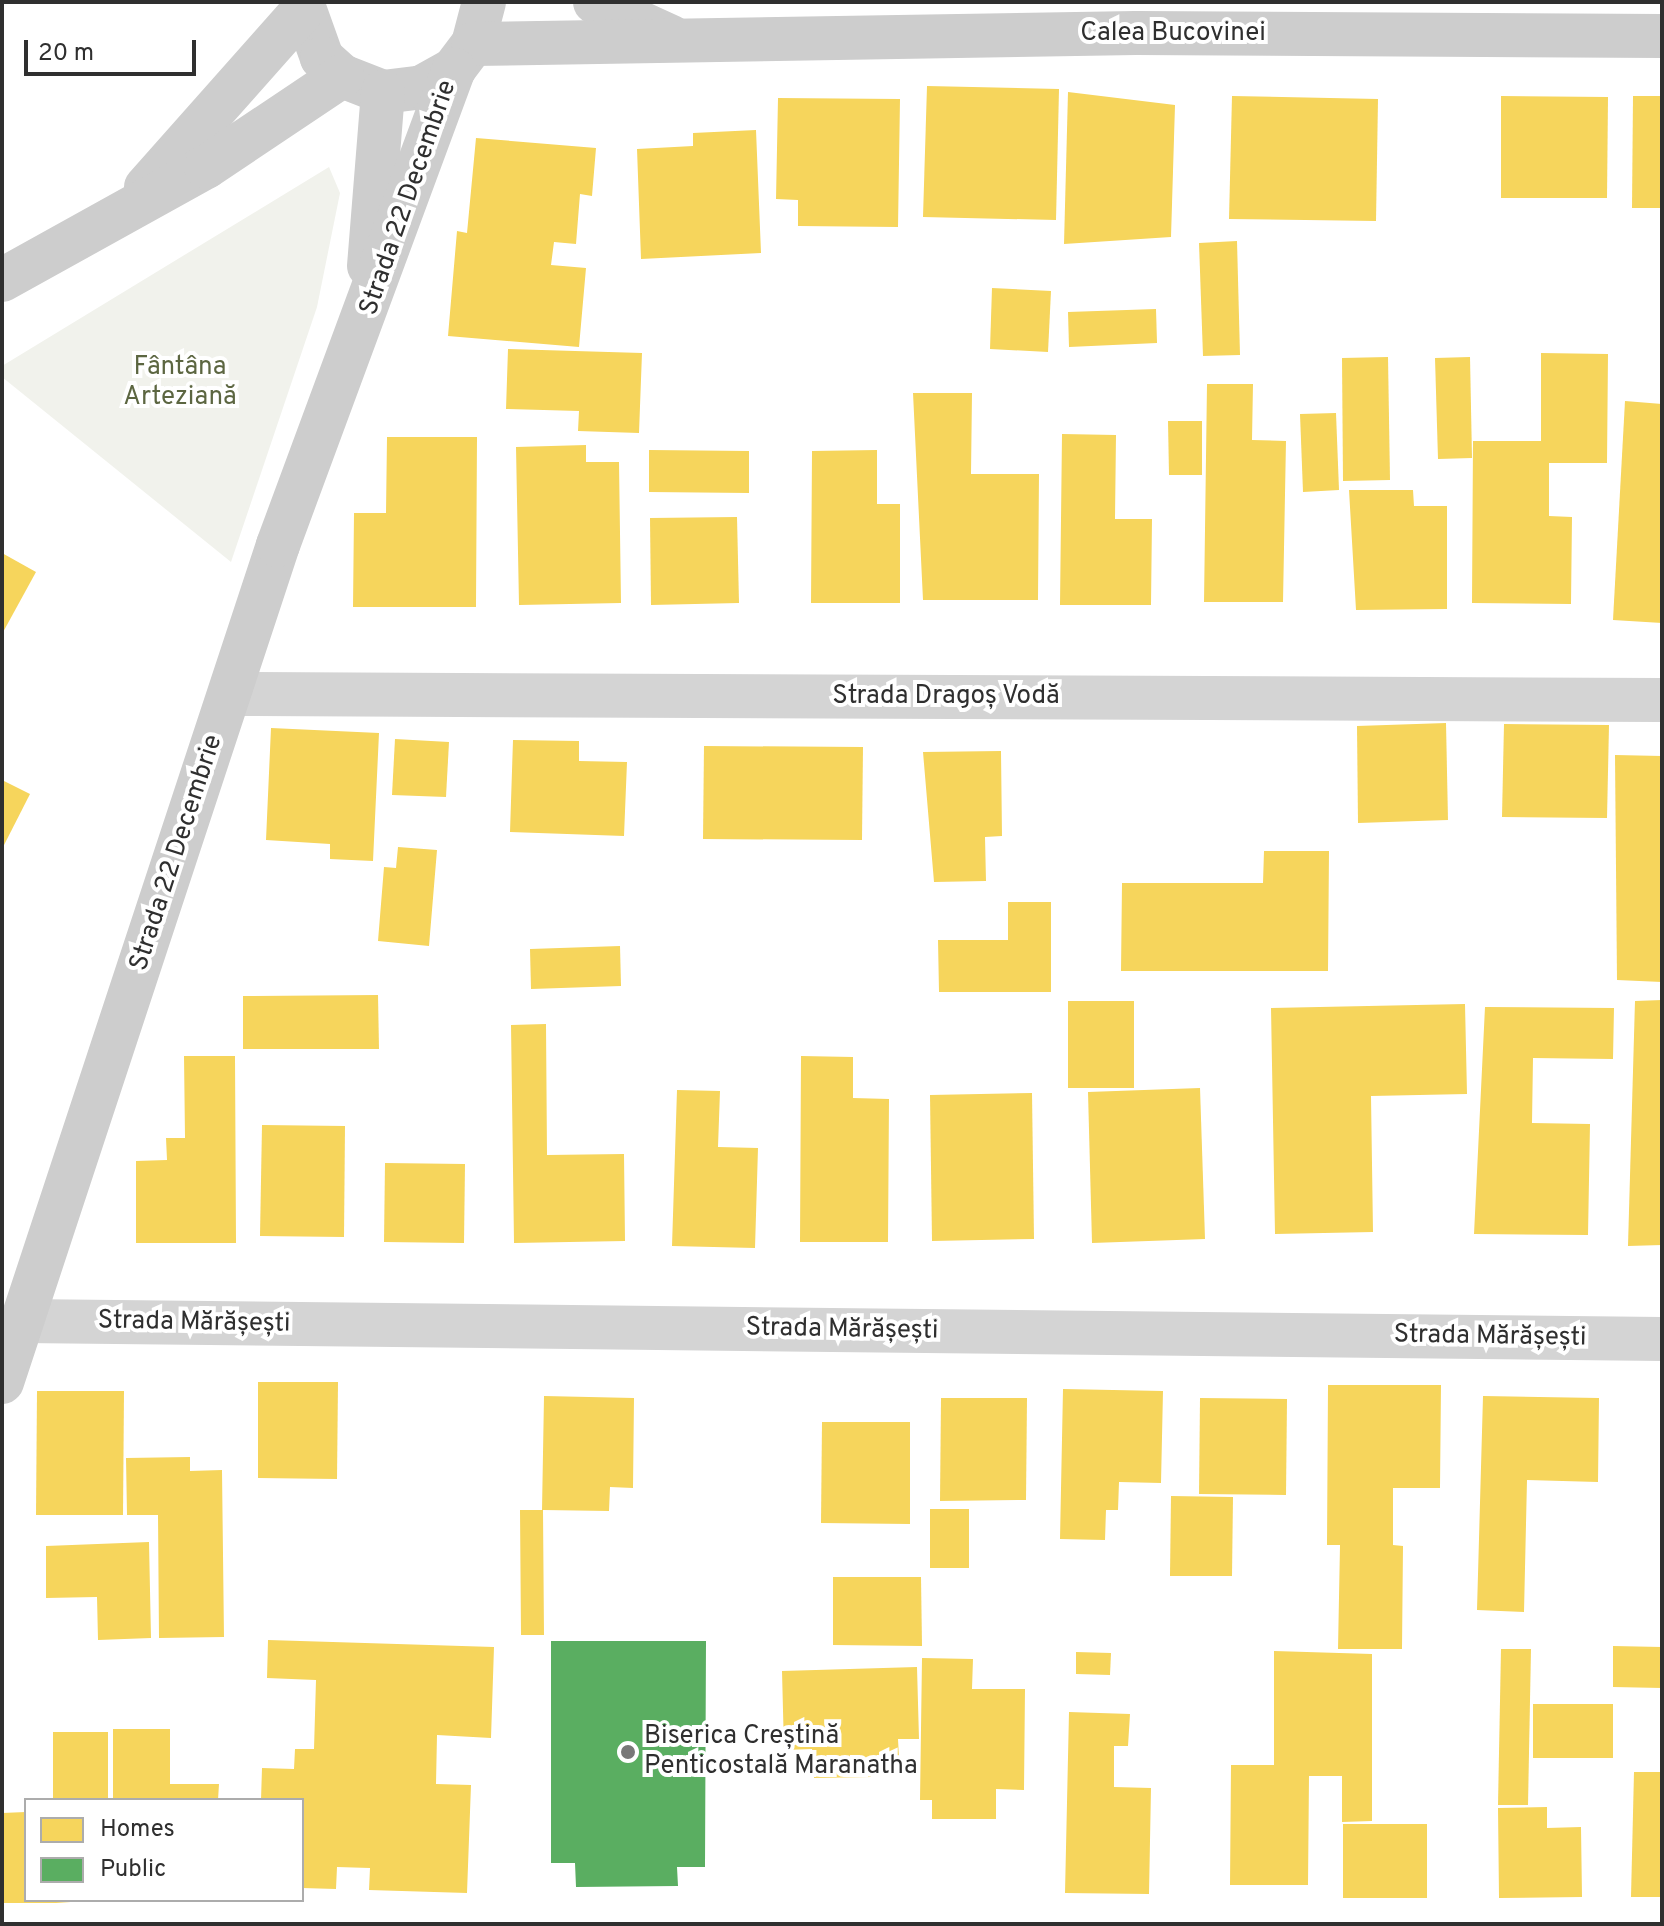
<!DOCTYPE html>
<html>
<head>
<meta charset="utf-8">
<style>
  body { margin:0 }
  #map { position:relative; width:1664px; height:1926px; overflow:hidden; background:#fff; font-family:Overpass,sans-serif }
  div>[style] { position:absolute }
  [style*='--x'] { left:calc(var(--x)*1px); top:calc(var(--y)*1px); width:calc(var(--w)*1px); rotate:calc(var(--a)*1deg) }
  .green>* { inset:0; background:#f1f2ec }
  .homes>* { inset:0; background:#f6d55c }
  .public>* { inset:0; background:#5aae61 }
  .street>* { height:44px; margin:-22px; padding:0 22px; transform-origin:22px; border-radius:22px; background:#d4d4d4 }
  .secondary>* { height:44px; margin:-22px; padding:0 22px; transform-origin:22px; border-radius:22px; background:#cdcdcd }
  .dots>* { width:22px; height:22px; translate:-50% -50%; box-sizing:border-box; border:4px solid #fff; border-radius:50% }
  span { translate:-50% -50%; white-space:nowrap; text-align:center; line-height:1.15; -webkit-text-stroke:8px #fff; paint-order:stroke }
  .street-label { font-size:26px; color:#2f2f2f }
  .park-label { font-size:26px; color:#5c6641 }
  .poi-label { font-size:26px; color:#2f2f2f }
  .left { translate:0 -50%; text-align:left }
  .frame { position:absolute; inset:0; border:4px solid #2f2f2f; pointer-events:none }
  .legend { position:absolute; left:24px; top:1798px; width:280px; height:104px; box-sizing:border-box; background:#fff; border:2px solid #acacac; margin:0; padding:10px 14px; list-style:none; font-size:24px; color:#2f2f2f }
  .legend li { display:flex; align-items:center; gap:16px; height:40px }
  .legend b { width:40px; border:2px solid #acacac }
  .scale { position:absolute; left:24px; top:40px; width:172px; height:36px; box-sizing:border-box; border:4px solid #2f2f2f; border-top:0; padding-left:10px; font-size:24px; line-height:28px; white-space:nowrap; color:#2f2f2f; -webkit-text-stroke:6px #fff; paint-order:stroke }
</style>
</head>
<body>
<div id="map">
  <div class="green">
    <i style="clip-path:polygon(329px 167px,340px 193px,317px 307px,231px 562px,2px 377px,2px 366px)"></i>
  </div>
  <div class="homes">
    <i style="clip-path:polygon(927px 86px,1059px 89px,1056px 220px,923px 217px)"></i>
    <i style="clip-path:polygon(1068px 92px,1175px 105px,1171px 237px,1064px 244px)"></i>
    <i style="clip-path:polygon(1232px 96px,1378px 99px,1376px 221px,1229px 219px)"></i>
    <i style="clip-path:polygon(1501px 96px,1608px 97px,1607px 198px,1501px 198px)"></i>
    <i style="clip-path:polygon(1633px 96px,1662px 96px,1662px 208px,1632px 208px)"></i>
    <i style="clip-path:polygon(778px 98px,900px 99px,898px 227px,798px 226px,798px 200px,776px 199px)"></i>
    <i style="clip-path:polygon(756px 130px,761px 253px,641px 259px,637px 149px,693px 146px,693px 133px)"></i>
    <i style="clip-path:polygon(476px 138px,596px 148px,592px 196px,580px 194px,576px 244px,554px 242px,551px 265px,586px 268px,579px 347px,448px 336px,457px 231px,467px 233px)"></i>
    <i style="clip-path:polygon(1237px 241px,1240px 355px,1203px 356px,1199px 243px)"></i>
    <i style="clip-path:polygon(992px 288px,1051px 291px,1048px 352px,990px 349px)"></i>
    <i style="clip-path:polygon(1156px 309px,1157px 343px,1069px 347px,1068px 312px)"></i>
    <i style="clip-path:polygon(508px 349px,642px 353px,639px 433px,578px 431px,579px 411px,506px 409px)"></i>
    <i style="clip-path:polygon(1541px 353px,1608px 354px,1607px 463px,1549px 463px,1549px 516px,1572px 517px,1571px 604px,1472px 603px,1473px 441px,1541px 441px)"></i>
    <i style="clip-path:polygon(1388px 357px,1390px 480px,1343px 481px,1342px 358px)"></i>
    <i style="clip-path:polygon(1470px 357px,1472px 458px,1438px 459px,1435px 358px)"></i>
    <i style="clip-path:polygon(1207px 384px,1253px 384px,1252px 440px,1286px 441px,1283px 602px,1204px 602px)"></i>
    <i style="clip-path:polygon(913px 393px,972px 393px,971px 474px,1039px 474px,1038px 600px,923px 600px)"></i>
    <i style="clip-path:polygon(1625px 401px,1662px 404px,1662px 623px,1613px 620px)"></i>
    <i style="clip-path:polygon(1336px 413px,1339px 490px,1303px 492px,1300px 414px)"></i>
    <i style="clip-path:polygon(1168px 421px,1202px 421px,1202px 475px,1169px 475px)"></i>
    <i style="clip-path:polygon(1062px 434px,1116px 435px,1115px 519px,1152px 519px,1151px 605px,1060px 605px)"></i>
    <i style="clip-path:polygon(387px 437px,477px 437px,476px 607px,353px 607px,354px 513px,386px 513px)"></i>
    <i style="clip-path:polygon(586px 445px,586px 462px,619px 462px,621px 603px,519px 605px,516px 447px)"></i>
    <i style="clip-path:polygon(649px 450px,749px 451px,749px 493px,649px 492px)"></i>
    <i style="clip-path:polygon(877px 450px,877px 504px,900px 504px,900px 603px,811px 603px,812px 451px)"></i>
    <i style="clip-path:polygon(1349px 490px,1413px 490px,1414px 506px,1447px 506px,1447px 609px,1356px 610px)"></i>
    <i style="clip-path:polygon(737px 517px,739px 603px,651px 605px,650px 518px)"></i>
    <i style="clip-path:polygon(2px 553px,36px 572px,2px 634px)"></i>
    <i style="clip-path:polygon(1446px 723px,1448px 820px,1358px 823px,1357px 726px)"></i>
    <i style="clip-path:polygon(1504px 724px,1609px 725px,1607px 818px,1502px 817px)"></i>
    <i style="clip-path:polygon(271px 728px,379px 733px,373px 861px,330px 859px,330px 844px,266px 840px)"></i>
    <i style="clip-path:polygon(395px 739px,449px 742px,446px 797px,392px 795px)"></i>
    <i style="clip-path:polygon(513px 740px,579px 741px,579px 761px,627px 762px,624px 836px,510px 832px)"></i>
    <i style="clip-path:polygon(704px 746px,863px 747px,862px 840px,703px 839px)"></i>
    <i style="clip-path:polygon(1001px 751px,1002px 836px,985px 837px,986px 881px,934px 882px,923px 752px)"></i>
    <i style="clip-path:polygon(1615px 755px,1662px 756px,1662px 982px,1617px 980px)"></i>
    <i style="clip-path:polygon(2px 780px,30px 794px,2px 849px)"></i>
    <i style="clip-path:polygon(398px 847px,437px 850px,429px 946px,378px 941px,384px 867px,396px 868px)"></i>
    <i style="clip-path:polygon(1264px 851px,1329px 851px,1328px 971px,1121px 971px,1122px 883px,1263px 883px)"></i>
    <i style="clip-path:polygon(1008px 902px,1051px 902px,1051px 992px,939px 992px,938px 940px,1008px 940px)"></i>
    <i style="clip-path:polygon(620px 946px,621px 986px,531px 989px,530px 949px)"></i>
    <i style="clip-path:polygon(378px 995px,379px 1049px,243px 1049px,243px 996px)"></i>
    <i style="clip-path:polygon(1662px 1000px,1662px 1245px,1628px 1246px,1635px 1001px)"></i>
    <i style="clip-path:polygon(1068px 1001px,1134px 1001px,1134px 1088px,1068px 1088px)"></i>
    <i style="clip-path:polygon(1465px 1004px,1467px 1094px,1371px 1096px,1373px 1232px,1275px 1234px,1271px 1008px)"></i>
    <i style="clip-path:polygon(1485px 1007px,1614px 1008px,1613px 1059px,1533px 1058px,1532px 1123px,1590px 1124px,1588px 1235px,1474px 1234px)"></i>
    <i style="clip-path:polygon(546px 1024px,547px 1155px,624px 1154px,625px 1241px,514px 1243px,511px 1025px)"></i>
    <i style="clip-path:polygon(184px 1056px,235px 1056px,236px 1243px,136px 1243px,136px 1161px,167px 1160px,166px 1138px,185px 1138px)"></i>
    <i style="clip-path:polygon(801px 1056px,853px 1057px,853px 1098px,889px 1099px,888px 1242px,800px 1242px)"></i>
    <i style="clip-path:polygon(1200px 1088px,1205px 1239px,1092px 1243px,1088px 1092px)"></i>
    <i style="clip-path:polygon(677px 1090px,720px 1091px,718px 1147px,758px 1148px,755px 1248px,672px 1246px)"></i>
    <i style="clip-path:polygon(1032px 1093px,1034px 1239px,932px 1241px,930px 1095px)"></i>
    <i style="clip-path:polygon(262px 1125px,345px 1126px,344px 1237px,260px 1236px)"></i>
    <i style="clip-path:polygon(385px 1163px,465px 1164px,464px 1243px,384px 1242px)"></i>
    <i style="clip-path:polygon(258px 1382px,338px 1382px,337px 1479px,258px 1478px)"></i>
    <i style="clip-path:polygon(1328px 1385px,1441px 1385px,1440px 1488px,1393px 1488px,1393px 1545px,1403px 1546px,1402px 1649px,1338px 1649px,1340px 1545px,1327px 1545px)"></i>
    <i style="clip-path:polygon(1063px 1389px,1163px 1391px,1161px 1483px,1119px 1482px,1118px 1510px,1106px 1510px,1105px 1540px,1060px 1539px)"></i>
    <i style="clip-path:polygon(37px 1391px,124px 1391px,123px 1515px,36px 1515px)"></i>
    <i style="clip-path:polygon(544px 1396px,634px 1398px,633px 1488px,610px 1487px,609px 1511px,543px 1510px,544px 1635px,521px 1635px,520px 1510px,542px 1510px)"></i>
    <i style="clip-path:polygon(1483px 1396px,1599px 1398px,1598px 1482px,1527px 1480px,1524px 1612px,1477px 1610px)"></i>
    <i style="clip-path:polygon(941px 1398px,1027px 1398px,1026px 1500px,940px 1501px)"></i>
    <i style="clip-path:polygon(1200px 1398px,1287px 1399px,1286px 1495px,1199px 1494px)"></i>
    <i style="clip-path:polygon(822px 1422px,910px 1422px,910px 1524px,821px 1523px)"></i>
    <i style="clip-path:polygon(190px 1457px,190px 1471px,222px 1470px,224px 1637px,159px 1638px,158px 1515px,127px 1515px,126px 1458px)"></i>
    <i style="clip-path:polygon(1171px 1496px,1233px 1497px,1232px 1576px,1170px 1576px)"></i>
    <i style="clip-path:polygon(930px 1509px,969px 1509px,969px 1568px,930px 1568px)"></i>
    <i style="clip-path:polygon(149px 1542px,151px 1638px,98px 1640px,97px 1597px,46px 1598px,46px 1546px)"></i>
    <i style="clip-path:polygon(833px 1577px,921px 1577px,922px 1646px,833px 1645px)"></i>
    <i style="clip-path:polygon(268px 1640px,494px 1647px,491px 1738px,437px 1735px,436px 1784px,471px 1785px,467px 1893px,369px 1890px,370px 1868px,337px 1867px,336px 1889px,302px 1888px,302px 1800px,261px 1800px,262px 1768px,294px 1769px,295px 1749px,314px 1749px,316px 1680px,267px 1678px)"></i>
    <i style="clip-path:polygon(1613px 1646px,1662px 1647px,1662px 1688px,1613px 1687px)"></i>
    <i style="clip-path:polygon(1501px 1649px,1531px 1649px,1528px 1805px,1498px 1805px)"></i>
    <i style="clip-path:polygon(1274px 1651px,1372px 1654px,1372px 1821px,1342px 1822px,1342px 1776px,1309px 1776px,1308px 1885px,1230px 1885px,1231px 1765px,1274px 1765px)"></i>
    <i style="clip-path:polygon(1076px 1652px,1111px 1653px,1110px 1675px,1076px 1674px)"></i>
    <i style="clip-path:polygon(922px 1658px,973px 1659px,972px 1689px,1025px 1689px,1024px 1790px,996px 1789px,996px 1819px,932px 1819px,932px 1800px,920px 1800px)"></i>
    <i style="clip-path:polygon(917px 1667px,919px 1739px,898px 1739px,899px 1757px,872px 1757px,871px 1777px,814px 1778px,812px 1749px,784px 1750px,782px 1671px)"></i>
    <i style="clip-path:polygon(1533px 1704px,1613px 1704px,1613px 1758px,1533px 1758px)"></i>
    <i style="clip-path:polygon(1069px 1712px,1130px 1714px,1128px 1746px,1114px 1746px,1114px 1787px,1151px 1788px,1149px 1894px,1065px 1893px)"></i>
    <i style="clip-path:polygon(113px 1729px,170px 1729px,170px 1784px,219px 1784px,218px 1800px,113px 1800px)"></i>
    <i style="clip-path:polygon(53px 1732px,108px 1732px,108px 1800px,53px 1800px)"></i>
    <i style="clip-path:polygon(1634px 1772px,1662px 1772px,1662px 1897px,1631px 1897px)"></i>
    <i style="clip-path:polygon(1547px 1807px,1547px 1828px,1581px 1827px,1582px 1897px,1499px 1898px,1498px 1808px)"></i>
    <i style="clip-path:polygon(26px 1812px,26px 1900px,71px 1903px,2px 1903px,2px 1813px)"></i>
    <i style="clip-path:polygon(1343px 1824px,1427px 1824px,1427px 1898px,1343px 1898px)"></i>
  </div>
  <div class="public">
    <i style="clip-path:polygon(551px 1641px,706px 1641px,705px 1867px,677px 1867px,678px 1886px,576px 1887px,575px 1863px,551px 1863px)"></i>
  </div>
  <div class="street">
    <i style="--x:230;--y:694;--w:1432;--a:0.24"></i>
    <i style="--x:22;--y:1321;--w:1640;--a:0.63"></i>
  </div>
  <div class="secondary">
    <i style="--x:302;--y:2;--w:59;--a:70.3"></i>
    <i style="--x:322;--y:58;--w:27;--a:42"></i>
    <i style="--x:342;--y:76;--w:44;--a:21.3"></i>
    <i style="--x:383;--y:92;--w:39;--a:-7"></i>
    <i style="--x:422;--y:87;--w:37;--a:-29"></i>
    <i style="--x:454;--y:69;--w:31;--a:-53"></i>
    <i style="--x:473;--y:44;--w:43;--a:-75.3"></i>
    <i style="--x:595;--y:2;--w:84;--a:24.7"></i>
    <i style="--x:473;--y:44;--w:663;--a:-0.95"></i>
    <i style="--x:1136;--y:33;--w:526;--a:0.33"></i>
    <i style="--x:146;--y:187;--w:235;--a:-48.4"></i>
    <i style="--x:369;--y:266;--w:175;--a:-85.4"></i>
    <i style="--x:2;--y:280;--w:233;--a:-29"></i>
    <i style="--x:206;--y:167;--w:164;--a:-33.8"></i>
    <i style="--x:2;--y:1382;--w:881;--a:-71.75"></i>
    <i style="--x:278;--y:545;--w:507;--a:-69.71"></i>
  </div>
  <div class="dots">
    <i style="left:628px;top:1752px;background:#787878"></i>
  </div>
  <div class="street-label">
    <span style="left:1173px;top:34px">Calea Bucovinei</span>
    <span style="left:409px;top:198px;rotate:-71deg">Strada 22 Decembrie</span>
    <span style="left:946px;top:697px">Strada Dragoș Vodă</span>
    <span style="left:177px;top:853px;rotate:-72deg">Strada 22 Decembrie</span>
    <span style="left:194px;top:1323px;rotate:1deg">Strada Mărășești</span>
    <span style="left:842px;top:1330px;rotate:1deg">Strada Mărășești</span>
    <span style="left:1490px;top:1337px;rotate:1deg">Strada Mărășești</span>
  </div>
  <div class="park-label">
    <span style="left:180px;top:383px">Fântâna<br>Arteziană</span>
  </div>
  <div class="poi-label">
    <span class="left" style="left:644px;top:1752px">Biserica Creștină<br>Penticostală Maranatha</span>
  </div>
  <div class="frame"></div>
  <ul class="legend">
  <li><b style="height:22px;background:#f6d55c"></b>Homes</li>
  <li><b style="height:22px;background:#5aae61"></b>Public</li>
  </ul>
  <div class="scale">20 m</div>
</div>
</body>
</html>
